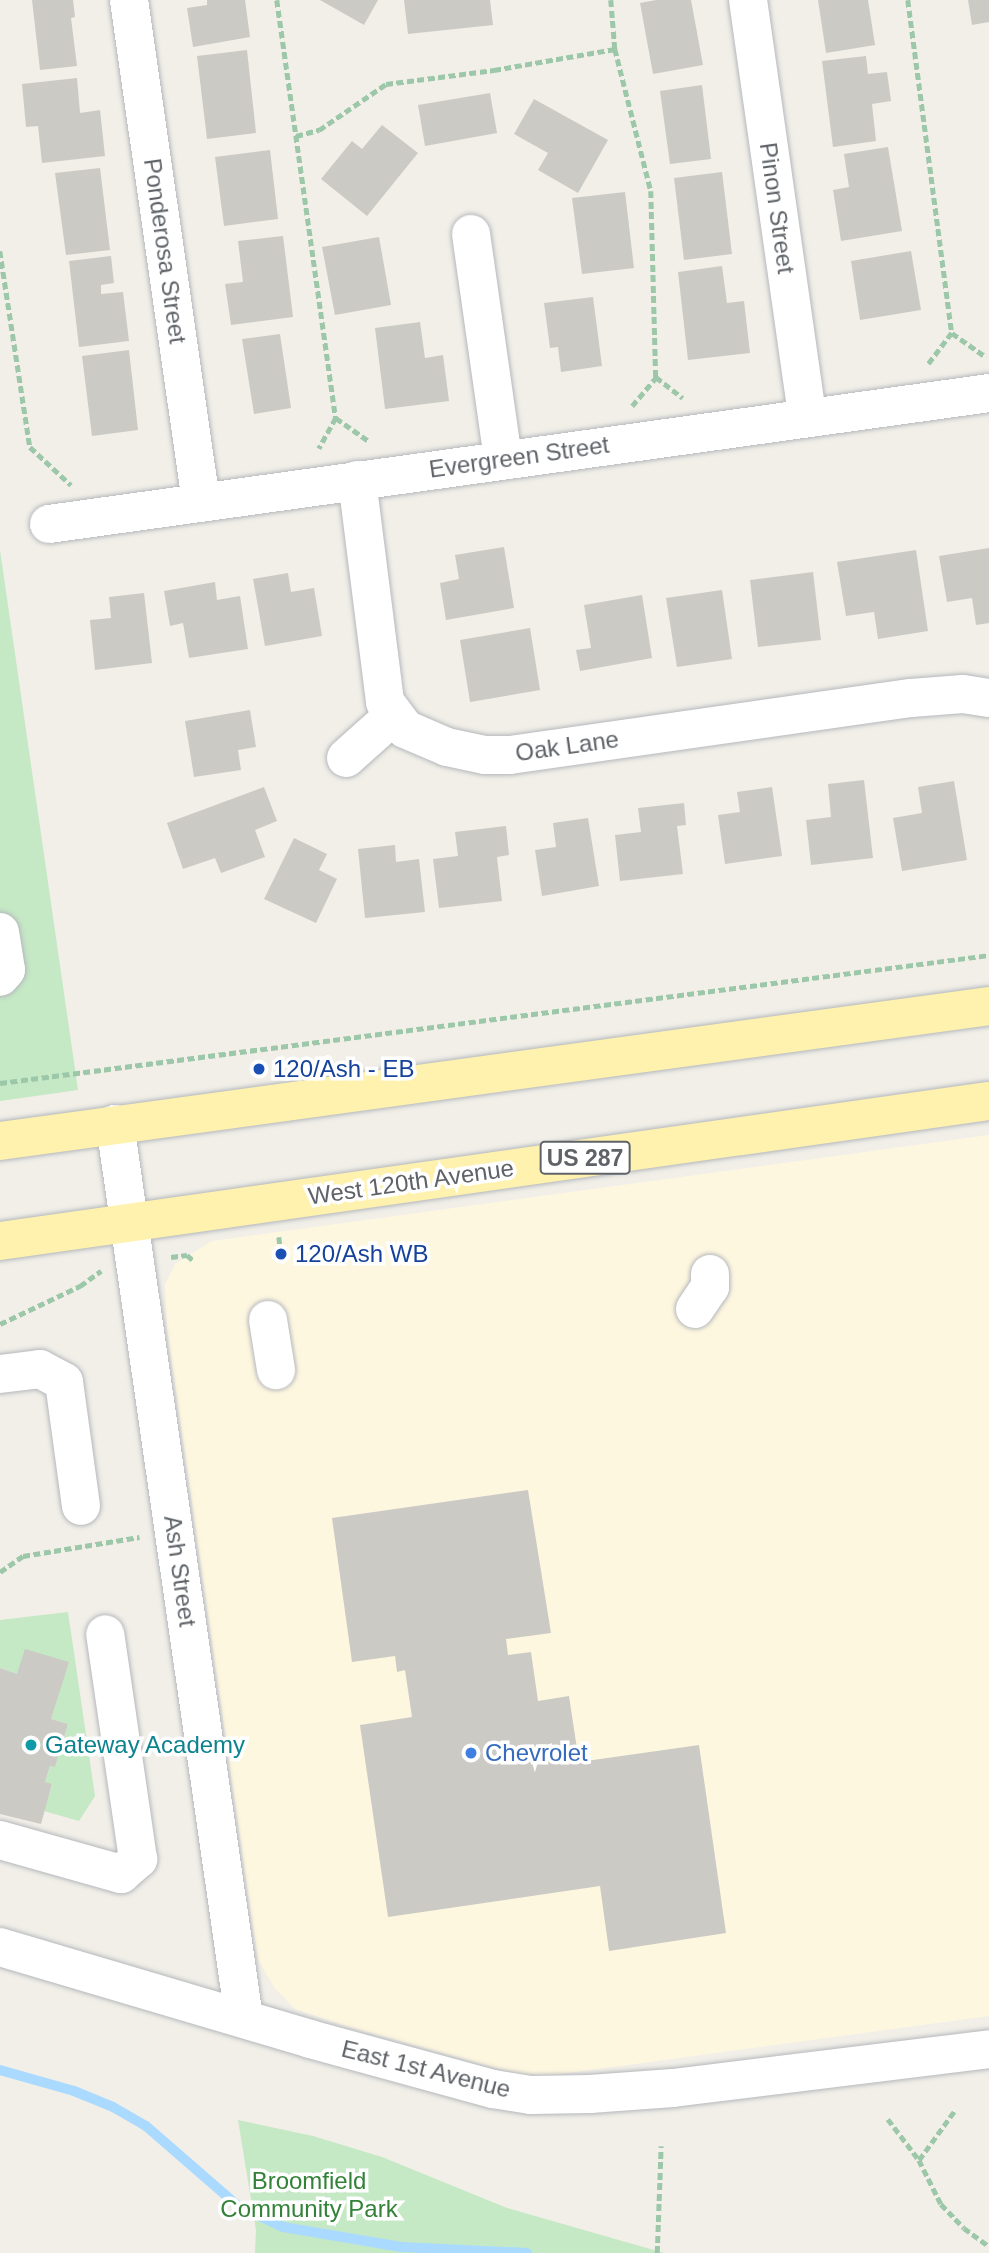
<!DOCTYPE html>
<html>
<head>
<meta charset="utf-8">
<style>
  body { margin:0 }
  #map { position:relative; width:989px; height:2253px; overflow:hidden; background:#f1efe8; font-family:Arial,sans-serif }
  div>[style] { position:absolute }
  [style*='--x'] { left:calc(var(--x)*1px); top:calc(var(--y)*1px); width:calc(var(--w)*1px); rotate:calc(var(--a)*1deg) }
  .commercial>* { inset:0; background:#fef7e0 }
  .green>* { inset:0; background:#c5e8c5 }
  .stream>* { height:10px; margin:-5px; padding:0 5px; transform-origin:5px; border-radius:5px; background:#aadaff }
  .building>* { inset:0; background:#cccac5 }
  .path>* { height:4.5px; margin-top:-2.25px; transform-origin:0; background:repeating-linear-gradient(90deg,#9cc7a9 0 7px,transparent 0 10.5px) }
  .roads { filter:drop-shadow(0 0 2px #b5b8bc) drop-shadow(0 0 2px #b5b8bc) }
  .minor>* { height:38px; margin:-19px; padding:0 19px; transform-origin:19px; border-radius:19px; background:#fff }
  .major>* { height:38px; margin:-19px; padding:0 19px; transform-origin:19px; border-radius:19px; background:#fff2af }
  .dots>* { width:19px; height:19px; translate:-50% -50%; box-sizing:border-box; border:4px solid #fff; border-radius:50% }
  span { translate:-50% -50%; white-space:nowrap; text-align:center; line-height:1.15; -webkit-text-stroke:7px #fff; paint-order:stroke }
  .shield-label span { padding:2px 5px; background:#fff; border:2px solid; border-radius:5px; -webkit-text-stroke-width:0 }
  .shield-label { font-size:23px; color:#5f6368; font-weight:700 }
  .street-label { font-size:24px; color:#5f6368 }
  .transit-label { font-size:24px; color:#164399 }
  .left { translate:0 -50%; text-align:left }
  .culture-label { font-size:24px; color:#0d838f }
  .shop-label { font-size:24px; color:#366cbe }
  .park-label { font-size:24px; color:#348238 }
</style>
</head>
<body>
<div id="map">
  <div class="commercial">
    <i style="clip-path:polygon(989px 1135px,989px 2016px,546px 2076px,514px 2073px,343px 2025px,295px 2009px,274px 1987px,259px 1961px,253px 1928px,167px 1327px,165px 1285px,175px 1264px,212px 1241px)"></i>
  </div>
  <div class="green">
    <i style="clip-path:polygon(0 550px,78px 1090px,0 1101px)"></i>
    <i style="clip-path:polygon(68px 1612px,95px 1796px,79px 1821px,44px 1811px,52px 1785px,45px 1782px,50px 1766px,55px 1767px,68px 1724px,51px 1719px,68px 1662px,17px 1674px,0 1668px,0 1620px)"></i>
    <i style="clip-path:polygon(238px 2120px,313px 2136px,382px 2157px,507px 2208px,664px 2253px,255px 2253px,256px 2230px)"></i>
  </div>
  <div class="stream">
    <i style="--x:0;--y:2070;--w:77;--a:15.8"></i>
    <i style="--x:74;--y:2091;--w:42;--a:22.3"></i>
    <i style="--x:113;--y:2107;--w:38;--a:30"></i>
    <i style="--x:146;--y:2126;--w:122;--a:41"></i>
    <i style="--x:238;--y:2206;--w:50;--a:25"></i>
    <i style="--x:283;--y:2227;--w:120;--a:9.6"></i>
    <i style="--x:401;--y:2247;--w:126;--a:2.7"></i>
  </div>
  <div class="building">
    <i style="clip-path:polygon(32px 0,73px 0,75px 17px,71px 18px,77px 66px,40px 70px)"></i>
    <i style="clip-path:polygon(207px 0,245px 0,250px 37px,193px 47px,187px 8px,207px 5px)"></i>
    <i style="clip-path:polygon(320px 0,378px 0,364px 25px)"></i>
    <i style="clip-path:polygon(404px 0,490px 0,493px 25px,408px 34px)"></i>
    <i style="clip-path:polygon(656px 0,691px 0,703px 65px,653px 74px,640px 3px)"></i>
    <i style="clip-path:polygon(818px 0,868px 0,875px 45px,826px 53px)"></i>
    <i style="clip-path:polygon(968px 0,989px 0,989px 22px,972px 25px)"></i>
    <i style="clip-path:polygon(247px 50px,256px 133px,207px 139px,197px 56px)"></i>
    <i style="clip-path:polygon(866px 56px,868px 74px,887px 72px,891px 101px,872px 104px,876px 141px,833px 147px,822px 61px)"></i>
    <i style="clip-path:polygon(77px 78px,80px 113px,100px 110px,105px 156px,42px 163px,38px 126px,26px 127px,22px 84px)"></i>
    <i style="clip-path:polygon(702px 85px,711px 159px,670px 164px,660px 91px)"></i>
    <i style="clip-path:polygon(490px 93px,497px 133px,425px 146px,418px 105px)"></i>
    <i style="clip-path:polygon(534px 99px,608px 140px,578px 193px,538px 170px,548px 153px,514px 134px)"></i>
    <i style="clip-path:polygon(382px 125px,418px 153px,367px 216px,321px 179px,352px 141px,362px 149px)"></i>
    <i style="clip-path:polygon(888px 147px,902px 231px,841px 241px,833px 190px,849px 187px,844px 154px)"></i>
    <i style="clip-path:polygon(270px 150px,278px 219px,224px 226px,215px 157px)"></i>
    <i style="clip-path:polygon(100px 168px,110px 250px,66px 255px,55px 173px)"></i>
    <i style="clip-path:polygon(722px 172px,732px 254px,684px 260px,674px 178px)"></i>
    <i style="clip-path:polygon(625px 192px,634px 268px,582px 274px,572px 198px)"></i>
    <i style="clip-path:polygon(283px 236px,293px 317px,231px 325px,225px 284px,243px 282px,238px 241px)"></i>
    <i style="clip-path:polygon(379px 237px,391px 305px,335px 315px,322px 247px)"></i>
    <i style="clip-path:polygon(911px 251px,921px 310px,860px 320px,851px 261px)"></i>
    <i style="clip-path:polygon(111px 256px,114px 283px,101px 285px,101px 294px,123px 292px,129px 341px,79px 347px,69px 261px)"></i>
    <i style="clip-path:polygon(722px 266px,727px 303px,744px 301px,750px 353px,688px 360px,678px 272px)"></i>
    <i style="clip-path:polygon(593px 297px,602px 366px,561px 372px,558px 347px,550px 348px,544px 303px)"></i>
    <i style="clip-path:polygon(420px 322px,425px 358px,443px 355px,449px 401px,385px 409px,375px 328px)"></i>
    <i style="clip-path:polygon(280px 334px,291px 408px,254px 414px,242px 339px)"></i>
    <i style="clip-path:polygon(129px 350px,138px 430px,92px 436px,82px 356px)"></i>
    <i style="clip-path:polygon(504px 547px,514px 608px,446px 620px,440px 583px,459px 579px,455px 555px)"></i>
    <i style="clip-path:polygon(989px 548px,989px 623px,976px 625px,972px 598px,947px 602px,939px 556px)"></i>
    <i style="clip-path:polygon(916px 550px,928px 631px,878px 639px,874px 612px,846px 616px,837px 562px)"></i>
    <i style="clip-path:polygon(813px 572px,821px 640px,758px 647px,750px 580px)"></i>
    <i style="clip-path:polygon(288px 573px,291px 592px,314px 588px,322px 636px,265px 646px,253px 579px)"></i>
    <i style="clip-path:polygon(215px 582px,217px 600px,240px 596px,248px 649px,189px 658px,183px 623px,170px 626px,164px 591px)"></i>
    <i style="clip-path:polygon(722px 590px,732px 659px,677px 667px,666px 598px)"></i>
    <i style="clip-path:polygon(144px 593px,152px 663px,95px 670px,90px 620px,111px 618px,109px 597px)"></i>
    <i style="clip-path:polygon(642px 595px,652px 658px,580px 671px,576px 650px,591px 648px,584px 605px)"></i>
    <i style="clip-path:polygon(530px 628px,540px 690px,470px 702px,460px 640px)"></i>
    <i style="clip-path:polygon(250px 710px,256px 747px,238px 750px,241px 770px,194px 777px,185px 721px)"></i>
    <i style="clip-path:polygon(864px 780px,873px 858px,811px 865px,806px 820px,831px 817px,828px 784px)"></i>
    <i style="clip-path:polygon(954px 781px,967px 860px,902px 871px,893px 818px,922px 813px,918px 787px)"></i>
    <i style="clip-path:polygon(264px 787px,277px 821px,255px 830px,265px 857px,221px 873px,215px 858px,183px 869px,167px 823px)"></i>
    <i style="clip-path:polygon(772px 787px,782px 856px,725px 864px,718px 815px,740px 812px,737px 792px)"></i>
    <i style="clip-path:polygon(684px 803px,686px 825px,677px 826px,683px 874px,620px 881px,615px 835px,641px 832px,638px 808px)"></i>
    <i style="clip-path:polygon(588px 818px,599px 886px,542px 896px,535px 850px,556px 847px,553px 823px)"></i>
    <i style="clip-path:polygon(506px 826px,509px 855px,497px 857px,502px 901px,439px 908px,433px 859px,458px 856px,455px 832px)"></i>
    <i style="clip-path:polygon(294px 838px,327px 854px,319px 870px,337px 879px,316px 923px,264px 899px)"></i>
    <i style="clip-path:polygon(395px 845px,396px 862px,419px 859px,425px 912px,365px 918px,358px 849px)"></i>
    <i style="clip-path:polygon(528px 1490px,551px 1633px,506px 1639px,508px 1655px,531px 1652px,538px 1701px,569px 1696px,579px 1762px,699px 1745px,726px 1933px,609px 1951px,600px 1886px,388px 1917px,360px 1725px,412px 1717px,405px 1670px,397px 1672px,395px 1656px,352px 1662px,332px 1518px)"></i>
    <i style="clip-path:polygon(25px 1649px,69px 1662px,51px 1719px,68px 1724px,55px 1767px,50px 1766px,45px 1782px,52px 1784px,41px 1824px,0 1814px,0 1668px,17px 1674px)"></i>
  </div>
  <div class="path">
    <i style="--x:277;--y:0;--w:422;--a:82"></i>
    <i style="--x:336;--y:418;--w:35;--a:119"></i>
    <i style="--x:611;--y:0;--w:49;--a:85.3"></i>
    <i style="--x:615;--y:49;--w:146;--a:75.8"></i>
    <i style="--x:651;--y:191;--w:186;--a:88.5"></i>
    <i style="--x:656;--y:377;--w:34;--a:38"></i>
    <i style="--x:908;--y:0;--w:336;--a:82.5"></i>
    <i style="--x:952;--y:333;--w:41;--a:127.1"></i>
    <i style="--x:296;--y:136;--w:24;--a:-15"></i>
    <i style="--x:319;--y:130;--w:81;--a:-34.5"></i>
    <i style="--x:386;--y:84;--w:109;--a:-7.4"></i>
    <i style="--x:494;--y:70;--w:123;--a:-9.8"></i>
    <i style="--x:0;--y:251;--w:198;--a:81.3"></i>
    <i style="--x:30;--y:447;--w:56;--a:42.8"></i>
    <i style="--x:952;--y:333;--w:42;--a:35.2"></i>
    <i style="--x:632;--y:406;--w:38;--a:-50"></i>
    <i style="--x:336;--y:418;--w:42;--a:35.2"></i>
    <i style="--x:0;--y:1083;--w:997;--a:-7.37"></i>
    <i style="--x:279;--y:1237;--w:17;--a:83"></i>
    <i style="--x:171;--y:1257;--w:16;--a:-7"></i>
    <i style="--x:187;--y:1255;--w:9;--a:41"></i>
    <i style="--x:0;--y:1324;--w:89;--a:-25.4"></i>
    <i style="--x:80;--y:1286;--w:26;--a:-36"></i>
    <i style="--x:0;--y:1572;--w:28;--a:-35"></i>
    <i style="--x:23;--y:1556;--w:118;--a:-9.3"></i>
    <i style="--x:888;--y:2119;--w:51;--a:52.9"></i>
    <i style="--x:919;--y:2160;--w:49;--a:63.4"></i>
    <i style="--x:941;--y:2204;--w:33;--a:46"></i>
    <i style="--x:964;--y:2228;--w:31;--a:36"></i>
    <i style="--x:919;--y:2160;--w:62;--a:-54.2"></i>
    <i style="--x:657;--y:2253;--w:107;--a:-87.9"></i>
  </div>
  <div class="roads">
    <div class="minor">
      <i style="--x:129;--y:0;--w:507;--a:81.84"></i>
      <i style="--x:748;--y:0;--w:420;--a:81.9"></i>
      <i style="--x:471;--y:234;--w:227;--a:81.9"></i>
      <i style="--x:357;--y:480;--w:224;--a:82.8"></i>
      <i style="--x:385;--y:702;--w:34;--a:53"></i>
      <i style="--x:405;--y:729;--w:46;--a:23.2"></i>
      <i style="--x:447;--y:747;--w:39;--a:12"></i>
      <i style="--x:485;--y:755;--w:25;--a:0"></i>
      <i style="--x:510;--y:755;--w:405;--a:-8.1"></i>
      <i style="--x:911;--y:698;--w:52;--a:-4.4"></i>
      <i style="--x:963;--y:694;--w:26;--a:9"></i>
      <i style="--x:49;--y:524;--w:949;--a:-7.93"></i>
      <i style="--x:346;--y:758;--w:63;--a:-41.8"></i>
      <i style="--x:0;--y:932;--w:38;--a:81"></i>
      <i style="--x:6;--y:970;--w:9;--a:131"></i>
      <i style="--x:115;--y:1124;--w:903;--a:81.79"></i>
      <i style="--x:695;--y:1309;--w:27;--a:-56"></i>
      <i style="--x:710;--y:1287;--w:13;--a:-90"></i>
      <i style="--x:268;--y:1320;--w:51;--a:80.9"></i>
      <i style="--x:0;--y:1374;--w:40;--a:-7.1"></i>
      <i style="--x:40;--y:1369;--w:27;--a:28"></i>
      <i style="--x:64;--y:1382;--w:125;--a:82.2"></i>
      <i style="--x:0;--y:1840;--w:126;--a:15.7"></i>
      <i style="--x:121;--y:1874;--w:23;--a:-41"></i>
      <i style="--x:138;--y:1859;--w:227;--a:-98.3"></i>
      <i style="--x:0;--y:1947;--w:323;--a:16.5"></i>
      <i style="--x:310;--y:2039;--w:190;--a:15.3"></i>
      <i style="--x:493;--y:2089;--w:38;--a:9"></i>
      <i style="--x:531;--y:2095;--w:59;--a:-1"></i>
      <i style="--x:590;--y:2094;--w:83;--a:-4.1"></i>
      <i style="--x:673;--y:2088;--w:318;--a:-7"></i>
    </div>
    <div class="major">
      <i style="--x:0;--y:1141;--w:998;--a:-7.77"></i>
      <i style="--x:0;--y:1241;--w:999;--a:-8.06"></i>
    </div>
  </div>
  <div class="dots">
    <i style="left:259px;top:1069px;background:#1a4fb4"></i>
    <i style="left:281px;top:1254px;background:#1a4fb4"></i>
    <i style="left:31px;top:1745px;background:#0f9aa8"></i>
    <i style="left:471px;top:1753px;background:#3f7fe0"></i>
  </div>
  <div class="shield-label">
    <span style="left:585px;top:1158px">US 287</span>
  </div>
  <div class="street-label">
    <span style="left:777px;top:208px;rotate:82deg">Pinon Street</span>
    <span style="left:165px;top:251px;rotate:82deg">Ponderosa Street</span>
    <span style="left:519px;top:457px;rotate:-8deg">Evergreen Street</span>
    <span style="left:567px;top:746px;rotate:-8deg">Oak Lane</span>
    <span style="left:411px;top:1182px;rotate:-8deg">West 120th Avenue</span>
    <span style="left:180px;top:1571px;rotate:82deg">Ash Street</span>
    <span style="left:426px;top:2069px;rotate:14deg">East 1st Avenue</span>
  </div>
  <div class="transit-label">
    <span class="left" style="left:273px;top:1069px">120/Ash - EB</span>
    <span class="left" style="left:295px;top:1254px">120/Ash WB</span>
  </div>
  <div class="culture-label">
    <span class="left" style="left:45px;top:1745px">Gateway Academy</span>
  </div>
  <div class="shop-label">
    <span class="left" style="left:485px;top:1753px">Chevrolet</span>
  </div>
  <div class="park-label">
    <span style="left:309px;top:2195px">Broomfield<br>Community Park</span>
  </div>
</div>
</body>
</html>
